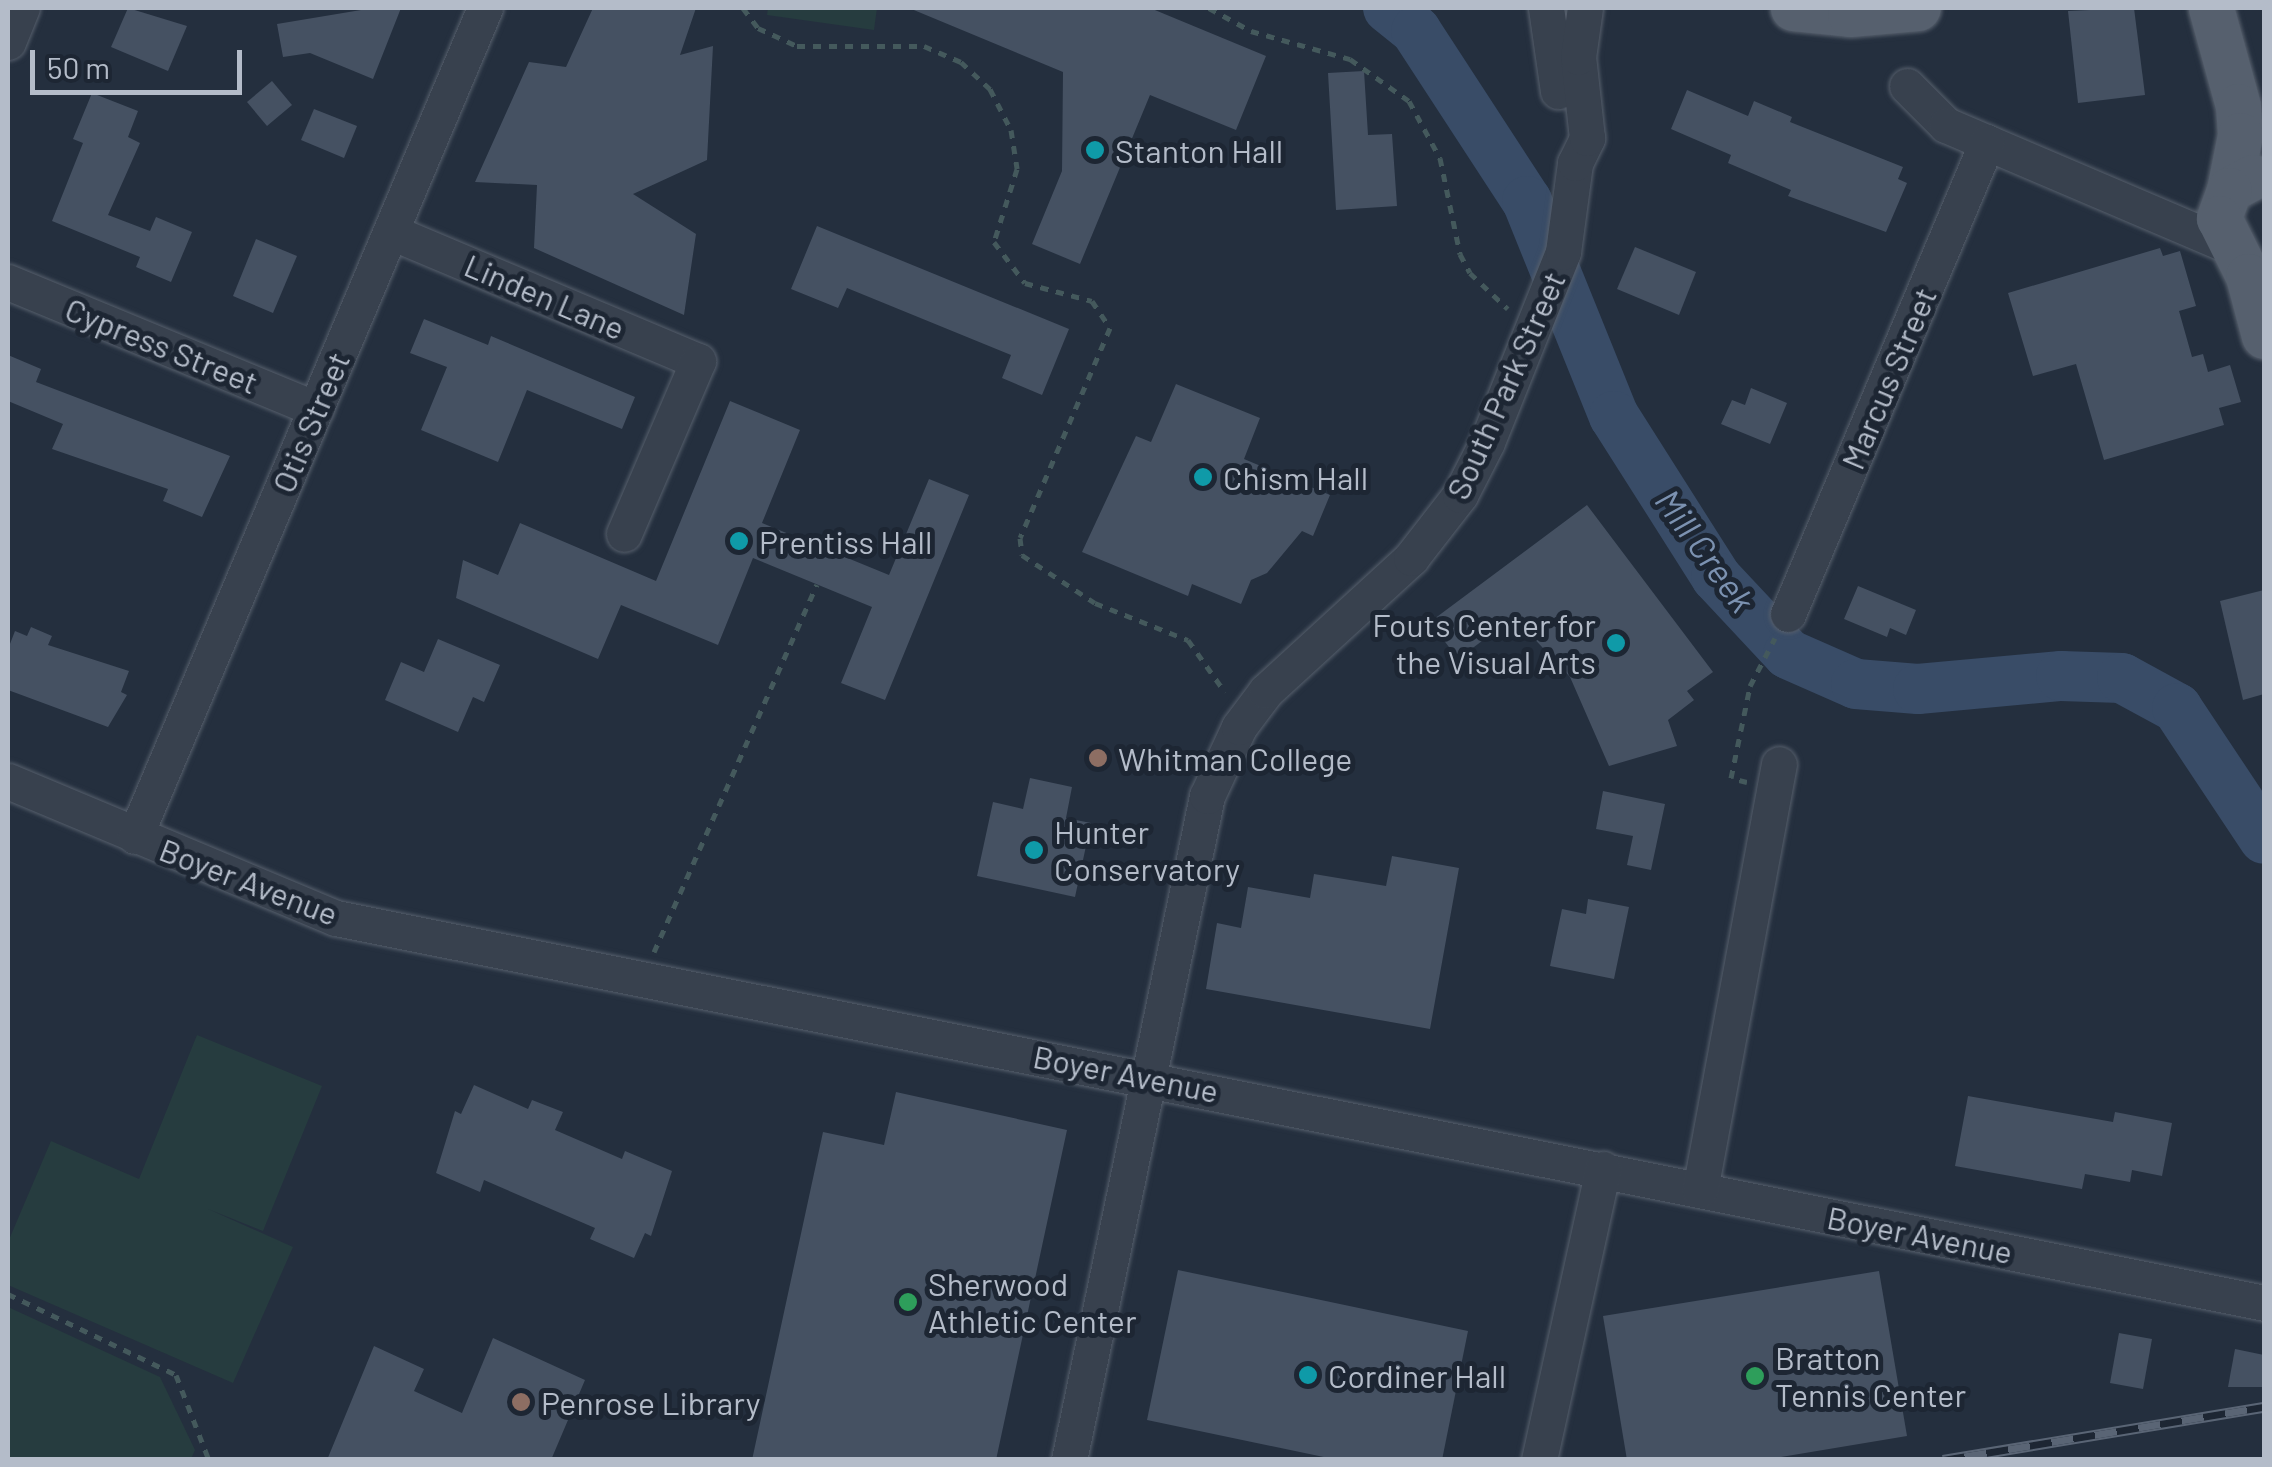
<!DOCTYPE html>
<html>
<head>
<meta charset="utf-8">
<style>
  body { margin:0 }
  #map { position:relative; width:2272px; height:1467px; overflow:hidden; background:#242f3e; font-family:Barlow,sans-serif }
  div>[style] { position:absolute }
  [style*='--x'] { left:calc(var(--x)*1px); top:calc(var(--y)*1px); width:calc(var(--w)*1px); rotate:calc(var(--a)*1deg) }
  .green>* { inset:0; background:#263c3f }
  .river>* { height:50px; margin:-25px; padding:0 25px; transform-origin:25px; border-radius:25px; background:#394c67 }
  .building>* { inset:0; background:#455162 }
  .path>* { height:5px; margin-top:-2.5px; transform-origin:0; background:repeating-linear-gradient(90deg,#44595c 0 8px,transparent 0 16px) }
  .roads { filter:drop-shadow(0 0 2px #565f6c) drop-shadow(0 0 2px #565f6c) }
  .minor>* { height:35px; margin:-17.5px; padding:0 17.5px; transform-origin:17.5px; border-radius:17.5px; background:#38414e }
  .major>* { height:45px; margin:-22.5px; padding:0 22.5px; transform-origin:22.5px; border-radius:22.5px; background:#56606e }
  .rail>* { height:11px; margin-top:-5.5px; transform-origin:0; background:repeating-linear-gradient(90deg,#1d2633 0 22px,#5a6575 0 44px); box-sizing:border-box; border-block:2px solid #5a6575 }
  .dots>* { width:28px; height:28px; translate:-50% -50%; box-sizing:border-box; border:5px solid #1d2633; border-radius:50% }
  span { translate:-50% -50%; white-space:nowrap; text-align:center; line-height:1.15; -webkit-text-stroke:10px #1d2633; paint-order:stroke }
  .poi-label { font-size:32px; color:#b4bcc9 }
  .left { translate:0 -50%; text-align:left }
  .right { translate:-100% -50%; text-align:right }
  .street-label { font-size:32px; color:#b4bcc9 }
  .water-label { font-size:35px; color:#7c92b1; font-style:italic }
  .frame { position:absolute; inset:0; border:10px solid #b4bcc9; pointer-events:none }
  .scale { position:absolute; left:30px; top:50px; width:212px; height:45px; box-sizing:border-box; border:5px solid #b4bcc9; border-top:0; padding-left:12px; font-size:30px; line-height:35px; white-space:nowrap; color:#b4bcc9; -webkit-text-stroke:8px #1d2633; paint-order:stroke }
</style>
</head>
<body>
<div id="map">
  <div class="green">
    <i style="clip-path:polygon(768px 8px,877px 8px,874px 30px,767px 15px)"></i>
    <i style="clip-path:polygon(197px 1035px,322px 1086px,263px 1231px,208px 1209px,293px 1247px,233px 1383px,8px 1285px,8px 1242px,51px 1141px,139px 1179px)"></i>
    <i style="clip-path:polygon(8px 1307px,160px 1377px,195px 1450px,191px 1459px,8px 1459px)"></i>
  </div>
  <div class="river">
    <i style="--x:1388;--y:8;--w:36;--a:39"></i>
    <i style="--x:1416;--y:31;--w:203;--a:56.9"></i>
    <i style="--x:1527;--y:201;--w:232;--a:68"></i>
    <i style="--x:1614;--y:416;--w:191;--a:57.6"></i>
    <i style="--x:1716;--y:577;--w:105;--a:46.9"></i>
    <i style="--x:1788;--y:654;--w:74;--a:23.8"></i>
    <i style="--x:1856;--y:684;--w:62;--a:4.6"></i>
    <i style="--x:1918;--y:689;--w:144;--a:-5.2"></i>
    <i style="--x:2061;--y:676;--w:61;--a:1.9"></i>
    <i style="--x:2122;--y:678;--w:63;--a:28.6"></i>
    <i style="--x:2177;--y:708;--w:157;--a:56.4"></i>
  </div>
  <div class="building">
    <i style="clip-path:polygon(128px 8px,187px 26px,168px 71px,111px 47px)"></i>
    <i style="clip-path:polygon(373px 8px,401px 8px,373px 79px,310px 53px,283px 57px,277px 24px)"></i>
    <i style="clip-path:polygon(593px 8px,696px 8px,680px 55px,713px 46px,707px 160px,633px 194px,696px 234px,684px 315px,534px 248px,537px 185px,475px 182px,529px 62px,566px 67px)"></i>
    <i style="clip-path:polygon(909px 8px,1150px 8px,1266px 56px,1236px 130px,1150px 95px,1080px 264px,1032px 244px,1062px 171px,1063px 72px)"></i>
    <i style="clip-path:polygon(2134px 8px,2145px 95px,2078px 103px,2068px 11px)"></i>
    <i style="clip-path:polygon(1364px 71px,1368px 135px,1392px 134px,1397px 206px,1336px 210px,1328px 73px)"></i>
    <i style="clip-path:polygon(272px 81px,292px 105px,267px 126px,247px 102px)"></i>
    <i style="clip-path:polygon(1687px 90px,1748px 116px,1754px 101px,1792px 117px,1790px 122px,1903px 167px,1898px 179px,1907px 183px,1886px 232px,1788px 196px,1791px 190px,1728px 163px,1731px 155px,1671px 129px)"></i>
    <i style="clip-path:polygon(92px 93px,138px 111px,128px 137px,140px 143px,108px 215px,150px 231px,156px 217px,192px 232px,171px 282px,136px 267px,140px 257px,52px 221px,83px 143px,73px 139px)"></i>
    <i style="clip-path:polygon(314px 109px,357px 126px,344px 158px,301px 140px)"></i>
    <i style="clip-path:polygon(817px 226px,1069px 329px,1042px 395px,1002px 378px,1011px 355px,847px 288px,838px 308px,791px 289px)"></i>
    <i style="clip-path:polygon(256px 239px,297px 256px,273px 313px,233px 296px)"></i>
    <i style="clip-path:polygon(1635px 247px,1696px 272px,1679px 315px,1617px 289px)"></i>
    <i style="clip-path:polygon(2160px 248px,2163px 256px,2180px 251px,2196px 306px,2179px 311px,2192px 357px,2203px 354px,2208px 372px,2230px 365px,2241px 402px,2219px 408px,2224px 425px,2104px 460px,2076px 364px,2033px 376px,2008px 293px)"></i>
    <i style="clip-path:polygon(424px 319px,488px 345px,491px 336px,635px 397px,622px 429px,527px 390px,498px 462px,421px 430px,447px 367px,410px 353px)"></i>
    <i style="clip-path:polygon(8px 355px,41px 369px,36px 382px,230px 456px,202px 517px,163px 501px,168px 489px,52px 449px,63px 424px,8px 401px)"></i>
    <i style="clip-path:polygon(1176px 384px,1260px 418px,1244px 459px,1330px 495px,1313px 536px,1302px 531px,1267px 573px,1251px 580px,1241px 604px,1192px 584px,1188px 596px,1082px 552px,1136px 436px,1151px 442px)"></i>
    <i style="clip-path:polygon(1751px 388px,1787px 403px,1770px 444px,1721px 424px,1732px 400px,1745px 405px)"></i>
    <i style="clip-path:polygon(730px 401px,800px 430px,762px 523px,889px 575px,929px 479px,969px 495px,885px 700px,841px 683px,872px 607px,753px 558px,718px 645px,621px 605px,598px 659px,456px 598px,463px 560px,498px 575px,520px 523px,656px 581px)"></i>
    <i style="clip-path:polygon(1587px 505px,1713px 672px,1687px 691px,1694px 700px,1668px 720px,1677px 746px,1609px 766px,1570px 677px,1514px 617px,1458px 659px,1430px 622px)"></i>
    <i style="clip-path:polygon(1858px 586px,1916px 610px,1906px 635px,1890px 628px,1887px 637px,1844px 619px)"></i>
    <i style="clip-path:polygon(2264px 590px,2264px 694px,2243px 700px,2220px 601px)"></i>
    <i style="clip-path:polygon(31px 627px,52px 636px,48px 645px,129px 671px,121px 692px,127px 695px,108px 727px,8px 690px,8px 649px,15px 631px,27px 636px)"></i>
    <i style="clip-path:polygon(438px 639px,500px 665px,484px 702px,473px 697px,458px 732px,385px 700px,401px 662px,424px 672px)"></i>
    <i style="clip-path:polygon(1030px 778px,1072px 787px,1066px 818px,1091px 823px,1075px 897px,977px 876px,993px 802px,1023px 809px)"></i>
    <i style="clip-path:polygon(1603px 791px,1665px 804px,1651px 870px,1627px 865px,1633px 836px,1596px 829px)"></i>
    <i style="clip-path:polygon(1392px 856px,1459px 868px,1430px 1029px,1206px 989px,1217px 923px,1241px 928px,1248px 887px,1310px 898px,1314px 874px,1386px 886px)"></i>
    <i style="clip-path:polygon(1588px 899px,1629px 907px,1614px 979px,1550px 966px,1562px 909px,1586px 914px)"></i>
    <i style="clip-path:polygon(474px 1085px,528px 1109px,532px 1100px,563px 1112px,555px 1130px,622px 1159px,625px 1151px,672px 1171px,651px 1236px,645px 1233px,634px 1258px,590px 1239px,595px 1228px,484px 1180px,480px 1192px,436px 1173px,455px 1111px,461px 1114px)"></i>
    <i style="clip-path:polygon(896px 1092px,1067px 1130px,996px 1460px,752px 1460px,823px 1132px,884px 1145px)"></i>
    <i style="clip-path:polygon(1968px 1096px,2113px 1122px,2115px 1112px,2172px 1123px,2162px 1176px,2132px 1170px,2130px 1182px,2085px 1174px,2082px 1189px,1955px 1166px)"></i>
    <i style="clip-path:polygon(1178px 1270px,1468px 1331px,1442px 1460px,1338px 1460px,1147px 1420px)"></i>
    <i style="clip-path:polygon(1879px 1271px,1907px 1436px,1763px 1460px,1627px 1460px,1603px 1316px)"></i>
    <i style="clip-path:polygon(2119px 1333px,2152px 1339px,2143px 1389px,2110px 1383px)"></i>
    <i style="clip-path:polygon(493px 1338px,585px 1380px,551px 1460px,327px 1460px,374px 1346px,424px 1369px,414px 1391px,462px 1413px)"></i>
    <i style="clip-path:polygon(2235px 1349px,2264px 1355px,2264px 1387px,2228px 1387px)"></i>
  </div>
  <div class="path">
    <i style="--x:743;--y:8;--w:25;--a:53"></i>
    <i style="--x:758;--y:28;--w:43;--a:24.8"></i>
    <i style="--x:797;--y:46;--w:127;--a:0"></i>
    <i style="--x:924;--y:46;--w:40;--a:23.4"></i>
    <i style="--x:961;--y:62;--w:40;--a:43"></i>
    <i style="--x:990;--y:89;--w:46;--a:62.9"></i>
    <i style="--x:1011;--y:130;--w:39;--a:81"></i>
    <i style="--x:1017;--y:169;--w:77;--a:107.5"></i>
    <i style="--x:994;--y:242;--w:51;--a:52.9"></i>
    <i style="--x:1025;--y:283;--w:69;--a:15"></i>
    <i style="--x:1092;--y:301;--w:32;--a:56"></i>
    <i style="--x:1110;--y:328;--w:228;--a:113.2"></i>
    <i style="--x:1020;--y:538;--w:17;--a:83"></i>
    <i style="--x:1022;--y:555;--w:87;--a:33.3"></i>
    <i style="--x:1095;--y:603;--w:100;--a:21.7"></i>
    <i style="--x:1188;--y:640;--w:64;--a:54.6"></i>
    <i style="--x:1209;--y:8;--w:48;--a:28.7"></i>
    <i style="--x:1251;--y:31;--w:103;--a:15.8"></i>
    <i style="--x:1350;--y:59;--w:72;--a:35.4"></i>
    <i style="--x:1409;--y:101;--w:65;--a:61.5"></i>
    <i style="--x:1440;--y:158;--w:98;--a:78.2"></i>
    <i style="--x:1460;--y:254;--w:21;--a:62"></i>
    <i style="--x:1470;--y:273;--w:52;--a:43.5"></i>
    <i style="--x:1747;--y:782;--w:16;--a:-166"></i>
    <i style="--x:1731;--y:778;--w:94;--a:-78.3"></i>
    <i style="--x:1750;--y:686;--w:54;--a:-62.5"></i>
    <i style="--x:654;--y:952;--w:402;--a:-66.1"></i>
    <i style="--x:8;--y:1294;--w:187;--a:25.7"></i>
    <i style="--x:176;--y:1375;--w:91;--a:68.8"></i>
  </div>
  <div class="roads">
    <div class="minor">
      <i style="--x:1546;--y:8;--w:84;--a:81.8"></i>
      <i style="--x:8;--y:42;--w:37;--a:-68"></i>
      <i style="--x:1907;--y:86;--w:55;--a:45"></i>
      <i style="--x:1946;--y:125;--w:306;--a:23.1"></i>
      <i style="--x:391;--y:232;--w:333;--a:22.8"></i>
      <i style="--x:698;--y:361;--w:188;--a:113.2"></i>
      <i style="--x:8;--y:282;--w:333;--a:22.4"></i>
      <i style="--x:1788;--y:614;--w:512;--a:-67.14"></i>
      <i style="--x:8;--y:781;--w:355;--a:22.7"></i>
      <i style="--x:336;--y:918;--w:1966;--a:11.29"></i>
      <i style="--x:135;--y:836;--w:899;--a:-67.09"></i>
      <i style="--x:1700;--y:1190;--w:433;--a:-79.5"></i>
      <i style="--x:1069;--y:1460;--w:678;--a:-78.26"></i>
      <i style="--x:1207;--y:796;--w:76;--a:-65.1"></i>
      <i style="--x:1239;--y:727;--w:45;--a:-53.1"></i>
      <i style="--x:1266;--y:691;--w:197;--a:-42.5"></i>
      <i style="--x:1411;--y:558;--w:80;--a:-52.1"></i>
      <i style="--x:1460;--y:495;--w:59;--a:-63"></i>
      <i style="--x:1487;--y:442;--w:205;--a:-68.2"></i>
      <i style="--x:1563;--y:252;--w:90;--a:-82.3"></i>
      <i style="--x:1575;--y:163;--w:28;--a:-64"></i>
      <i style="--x:1587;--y:138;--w:81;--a:-96.3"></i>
      <i style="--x:1578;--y:57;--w:49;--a:-81.9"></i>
      <i style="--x:1539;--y:1460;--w:298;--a:-77.6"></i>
    </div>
    <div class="major">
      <i style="--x:1793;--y:8;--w:57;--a:6"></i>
      <i style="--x:1850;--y:14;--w:68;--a:-5"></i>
      <i style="--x:2211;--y:8;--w:102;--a:74.6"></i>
      <i style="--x:2238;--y:106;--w:29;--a:86"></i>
      <i style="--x:2240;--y:135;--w:56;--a:101.3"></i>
      <i style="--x:2253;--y:177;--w:27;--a:152"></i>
      <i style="--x:2229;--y:190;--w:30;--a:110"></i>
      <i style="--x:2219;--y:218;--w:65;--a:63.4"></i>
      <i style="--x:2248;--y:276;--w:20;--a:37"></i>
      <i style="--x:2248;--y:276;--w:62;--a:75.1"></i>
    </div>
  </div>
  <div class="rail">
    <i style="--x:1943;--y:1460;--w:325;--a:-9.4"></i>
  </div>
  <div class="dots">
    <i style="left:1095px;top:150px;background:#0f9aa8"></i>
    <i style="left:1203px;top:477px;background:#0f9aa8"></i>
    <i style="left:739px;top:541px;background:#0f9aa8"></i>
    <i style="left:1616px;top:643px;background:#0f9aa8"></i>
    <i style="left:1098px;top:758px;background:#8d6e63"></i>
    <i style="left:1034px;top:850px;background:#0f9aa8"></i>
    <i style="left:908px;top:1302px;background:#2e9e5b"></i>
    <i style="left:1308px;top:1375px;background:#0f9aa8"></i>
    <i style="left:1755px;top:1376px;background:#2e9e5b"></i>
    <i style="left:521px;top:1402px;background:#8d6e63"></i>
  </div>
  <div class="poi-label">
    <span class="left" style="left:1115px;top:150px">Stanton Hall</span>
    <span class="left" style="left:1223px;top:477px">Chism Hall</span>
    <span class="left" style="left:759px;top:541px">Prentiss Hall</span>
    <span class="right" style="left:1596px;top:643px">Fouts Center for<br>the Visual Arts</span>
    <span class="left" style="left:1118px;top:758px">Whitman College</span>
    <span class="left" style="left:1054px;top:850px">Hunter<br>Conservatory</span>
    <span class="left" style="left:928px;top:1302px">Sherwood<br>Athletic Center</span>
    <span class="left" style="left:1775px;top:1376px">Bratton<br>Tennis Center</span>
    <span class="left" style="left:1328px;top:1375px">Cordiner Hall</span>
    <span class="left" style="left:541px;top:1402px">Penrose Library</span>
  </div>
  <div class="street-label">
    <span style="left:545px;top:296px;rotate:23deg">Linden Lane</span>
    <span style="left:162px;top:345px;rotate:22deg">Cypress Street</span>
    <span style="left:1888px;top:378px;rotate:-67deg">Marcus Street</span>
    <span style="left:1505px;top:385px;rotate:-66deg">South Park Street</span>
    <span style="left:310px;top:422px;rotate:-67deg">Otis Street</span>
    <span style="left:249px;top:881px;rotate:21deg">Boyer Avenue</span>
    <span style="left:1126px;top:1073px;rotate:11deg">Boyer Avenue</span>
    <span style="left:1920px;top:1234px;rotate:11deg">Boyer Avenue</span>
  </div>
  <div class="water-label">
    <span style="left:1706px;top:550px;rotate:54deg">Mill Creek</span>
  </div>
  <div class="frame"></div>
  <div class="scale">50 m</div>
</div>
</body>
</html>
